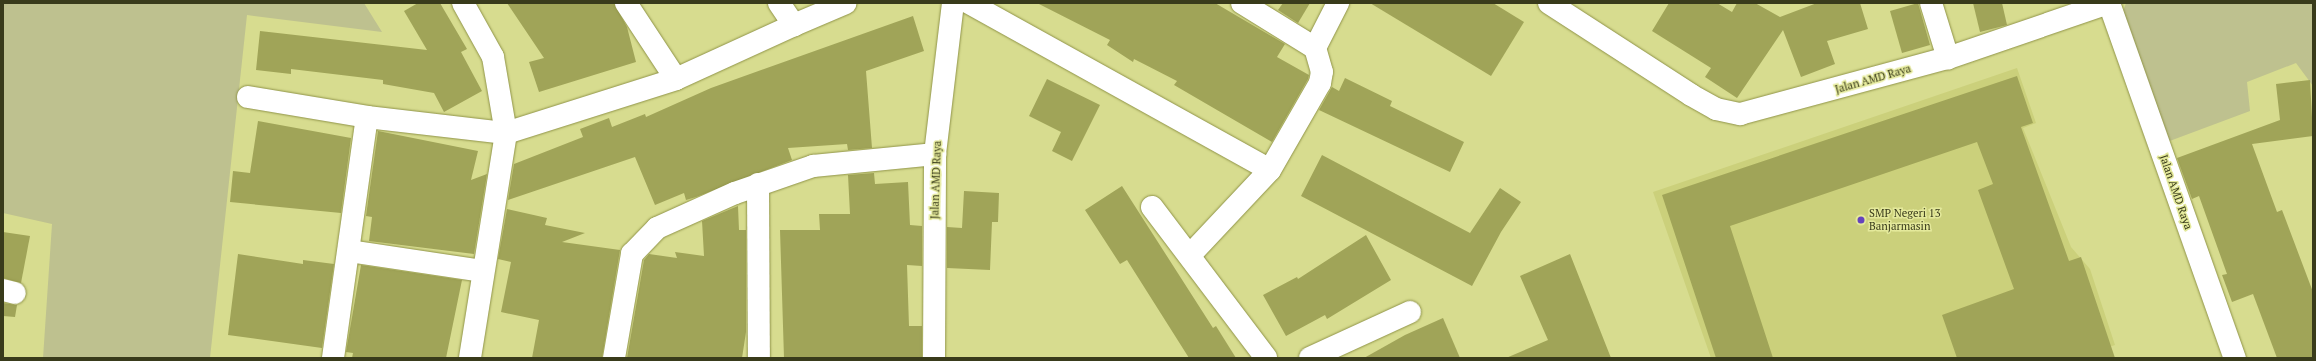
<!DOCTYPE html>
<html>
<head>
<meta charset="utf-8">
<style>
  body { margin:0 }
  #map { position:relative; width:2316px; height:361px; overflow:hidden; background:#d7dc8f; font-family:"PT Serif",serif }
  div>[style] { position:absolute }
  [style*='--x'] { left:calc(var(--x)*1px); top:calc(var(--y)*1px); width:calc(var(--w)*1px); rotate:calc(var(--a)*1deg) }
  .built>* { inset:0; background:#cbd07b }
  .green>* { inset:0; background:#bec18f }
  .building>* { inset:0; background:#a0a458 }
  .roads { filter:drop-shadow(0 0 1px #909449) drop-shadow(0 0 1px #909449) }
  .minor>* { height:22px; margin:-11px; padding:0 11px; transform-origin:11px; border-radius:11px; background:#fff }
  .dots>* { width:11px; height:11px; translate:-50% -50%; box-sizing:border-box; border:2px solid #e4e99b; border-radius:50% }
  span { translate:-50% -50%; white-space:nowrap; text-align:center; line-height:1.15; -webkit-text-stroke:3px #e4e99b; paint-order:stroke }
  .street-label { font-size:11px; color:#393b1b }
  .poi-label { font-size:11px; color:#393b1b }
  .left { translate:0 -50%; text-align:left }
  .frame { position:absolute; inset:0; border:4px solid #393b1b; pointer-events:none }
</style>
</head>
<body>
<div id="map">
  <div class="built">
    <i style="clip-path:polygon(2017px 68px,2036px 123px,2023px 128px,2071px 247px,2090px 269px,2115px 345px,2076px 358px,1711px 358px,1653px 192px)"></i>
  </div>
  <div class="green">
    <i style="clip-path:polygon(3px 3px,364px 3px,382px 32px,247px 15px,210px 358px,43px 358px,52px 224px,3px 213px)"></i>
    <i style="clip-path:polygon(2126px 3px,2313px 3px,2313px 86px,2296px 63px,2247px 82px,2250px 111px,2167px 142px,2123px 12px)"></i>
  </div>
  <div class="building">
    <i style="clip-path:polygon(418px 3px,440px 3px,467px 49px,461px 52px,482px 91px,444px 112px,434px 93px,383px 84px,383px 80px,291px 69px,291px 74px,256px 70px,260px 31px,427px 50px,404px 11px)"></i>
    <i style="clip-path:polygon(507px 3px,614px 3px,627px 27px,636px 62px,539px 92px,529px 62px,544px 58px)"></i>
    <i style="clip-path:polygon(1037px 3px,1215px 3px,1285px 44px,1277px 57px,1309px 75px,1308px 79px,1272px 142px,1174px 85px,1177px 81px,1134px 59px,1133px 62px,1107px 45px,1110px 40px)"></i>
    <i style="clip-path:polygon(1283px 3px,1310px 3px,1298px 23px,1278px 10px)"></i>
    <i style="clip-path:polygon(1370px 3px,1493px 3px,1524px 22px,1491px 76px)"></i>
    <i style="clip-path:polygon(1669px 3px,1717px 3px,1732px 12px,1737px 3px,1755px 3px,1780px 17px,1817px 3px,1860px 3px,1868px 29px,1827px 41px,1835px 64px,1801px 77px,1783px 30px,1737px 98px,1705px 77px,1711px 68px,1652px 31px)"></i>
    <i style="clip-path:polygon(1918px 3px,1930px 45px,1902px 53px,1890px 11px)"></i>
    <i style="clip-path:polygon(1973px 3px,2002px 3px,2007px 25px,1980px 32px)"></i>
    <i style="clip-path:polygon(913px 16px,924px 51px,866px 71px,872px 148px,848px 150px,847px 144px,788px 148px,792px 160px,696px 197px,686px 200px,684px 193px,655px 205px,635px 157px,508px 200px,514px 164px,583px 137px,580px 129px,609px 118px,612px 127px,645px 114px,646px 117px,711px 88px)"></i>
    <i style="clip-path:polygon(2017px 76px,2033px 123px,2021px 127px,2069px 261px,2081px 257px,2115px 358px,1957px 358px,1942px 315px,2014px 289px,1978px 190px,1993px 184px,1977px 142px,1730px 226px,1773px 358px,1716px 358px,1662px 195px)"></i>
    <i style="clip-path:polygon(1345px 78px,1392px 101px,1390px 106px,1464px 142px,1450px 172px,1319px 110px,1332px 87px,1339px 91px)"></i>
    <i style="clip-path:polygon(1047px 79px,1100px 105px,1072px 161px,1052px 151px,1061px 132px,1029px 116px)"></i>
    <i style="clip-path:polygon(2310px 80px,2313px 136px,2252px 144px,2277px 212px,2282px 210px,2313px 292px,2313px 358px,2277px 358px,2253px 294px,2232px 302px,2222px 275px,2227px 274px,2199px 196px,2192px 199px,2177px 158px,2280px 120px,2276px 84px)"></i>
    <i style="clip-path:polygon(258px 121px,351px 138px,341px 213px,230px 202px,233px 171px,250px 173px)"></i>
    <i style="clip-path:polygon(378px 131px,478px 151px,471px 180px,487px 174px,474px 254px,369px 241px,372px 217px,366px 216px)"></i>
    <i style="clip-path:polygon(1322px 155px,1470px 233px,1500px 188px,1521px 202px,1501px 232px,1472px 286px,1301px 196px)"></i>
    <i style="clip-path:polygon(874px 173px,875px 184px,908px 182px,910px 225px,922px 226px,922px 266px,907px 265px,909px 326px,922px 326px,922px 358px,784px 358px,780px 230px,820px 230px,819px 214px,850px 214px,848px 175px)"></i>
    <i style="clip-path:polygon(1122px 186px,1213px 328px,1216px 326px,1236px 358px,1189px 358px,1127px 260px,1120px 264px,1085px 210px)"></i>
    <i style="clip-path:polygon(964px 191px,999px 193px,998px 222px,992px 222px,990px 270px,947px 268px,947px 227px,962px 228px)"></i>
    <i style="clip-path:polygon(738px 206px,739px 230px,746px 230px,746px 332px,742px 358px,627px 358px,644px 260px,649px 254px,677px 258px,675px 252px,704px 256px,702px 221px)"></i>
    <i style="clip-path:polygon(507px 209px,547px 218px,545px 225px,585px 233px,562px 242px,620px 250px,602px 358px,532px 358px,539px 320px,501px 312px,511px 262px,498px 259px)"></i>
    <i style="clip-path:polygon(3px 232px,30px 236px,21px 283px,3px 278px)"></i>
    <i style="clip-path:polygon(1366px 235px,1391px 280px,1327px 319px,1325px 315px,1286px 336px,1263px 295px,1297px 277px,1298px 279px)"></i>
    <i style="clip-path:polygon(238px 254px,303px 264px,303px 260px,334px 264px,322px 348px,228px 335px)"></i>
    <i style="clip-path:polygon(1570px 254px,1611px 358px,1506px 358px,1548px 340px,1520px 276px)"></i>
    <i style="clip-path:polygon(361px 265px,462px 280px,446px 358px,352px 358px,353px 353px,346px 352px)"></i>
    <i style="clip-path:polygon(3px 303px,17px 305px,15px 317px,3px 316px)"></i>
    <i style="clip-path:polygon(1443px 318px,1460px 358px,1364px 358px,1405px 335px)"></i>
  </div>
  <div class="roads">
    <div class="minor">
      <i style="--x:463;--y:3;--w:62;--a:60.9"></i>
      <i style="--x:493;--y:57;--w:77;--a:80.3"></i>
      <i style="--x:506;--y:133;--w:178;--a:-17.6"></i>
      <i style="--x:626;--y:3;--w:91;--a:56.7"></i>
      <i style="--x:676;--y:79;--w:130;--a:-24.6"></i>
      <i style="--x:779;--y:3;--w:27;--a:56"></i>
      <i style="--x:794;--y:25;--w:56;--a:-22.9"></i>
      <i style="--x:969;--y:3;--w:344;--a:29"></i>
      <i style="--x:1270;--y:170;--w:100;--a:-60.1"></i>
      <i style="--x:1320;--y:83;--w:11;--a:-80"></i>
      <i style="--x:1322;--y:72;--w:25;--a:-106"></i>
      <i style="--x:1315;--y:48;--w:51;--a:-62.9"></i>
      <i style="--x:1242;--y:3;--w:86;--a:31.7"></i>
      <i style="--x:1549;--y:3;--w:169;--a:32.9"></i>
      <i style="--x:1691;--y:95;--w:29;--a:29"></i>
      <i style="--x:1716;--y:109;--w:25;--a:12"></i>
      <i style="--x:1740;--y:114;--w:215;--a:-15.1"></i>
      <i style="--x:1948;--y:58;--w:170;--a:-18.9"></i>
      <i style="--x:1931;--y:3;--w:58;--a:72.8"></i>
      <i style="--x:2109;--y:3;--w:377;--a:70.5"></i>
      <i style="--x:248;--y:97;--w:121;--a:9.5"></i>
      <i style="--x:367;--y:117;--w:140;--a:6.6"></i>
      <i style="--x:506;--y:133;--w:228;--a:99.1"></i>
      <i style="--x:758;--y:184;--w:174;--a:89.7"></i>
      <i style="--x:1152;--y:207;--w:189;--a:52.9"></i>
      <i style="--x:349;--y:251;--w:135;--a:8.5"></i>
      <i style="--x:1191;--y:254;--w:115;--a:-46.8"></i>
      <i style="--x:3;--y:290;--w:12;--a:14"></i>
      <i style="--x:333;--y:358;--w:243;--a:-82"></i>
      <i style="--x:614;--y:358;--w:106;--a:-80.2"></i>
      <i style="--x:632;--y:254;--w:36;--a:-46"></i>
      <i style="--x:657;--y:228;--w:85;--a:-24.2"></i>
      <i style="--x:735;--y:193;--w:83;--a:-19.1"></i>
      <i style="--x:813;--y:166;--w:123;--a:-5.6"></i>
      <i style="--x:934;--y:358;--w:204;--a:-89.7"></i>
      <i style="--x:935;--y:154;--w:152;--a:-83.2"></i>
      <i style="--x:1310;--y:358;--w:110;--a:-24.7"></i>
    </div>
  </div>
  <div class="dots">
    <i style="left:1861px;top:220px;background:#6543bc"></i>
  </div>
  <div class="street-label">
    <span style="left:1873px;top:79px;rotate:-16deg">Jalan AMD Raya</span>
    <span style="left:936px;top:180px;rotate:-88deg">Jalan AMD Raya</span>
    <span style="left:2176px;top:192px;rotate:71deg">Jalan AMD Raya</span>
  </div>
  <div class="poi-label">
    <span class="left" style="left:1869px;top:220px">SMP Negeri 13<br>Banjarmasin</span>
  </div>
  <div class="frame"></div>
</div>
</body>
</html>
